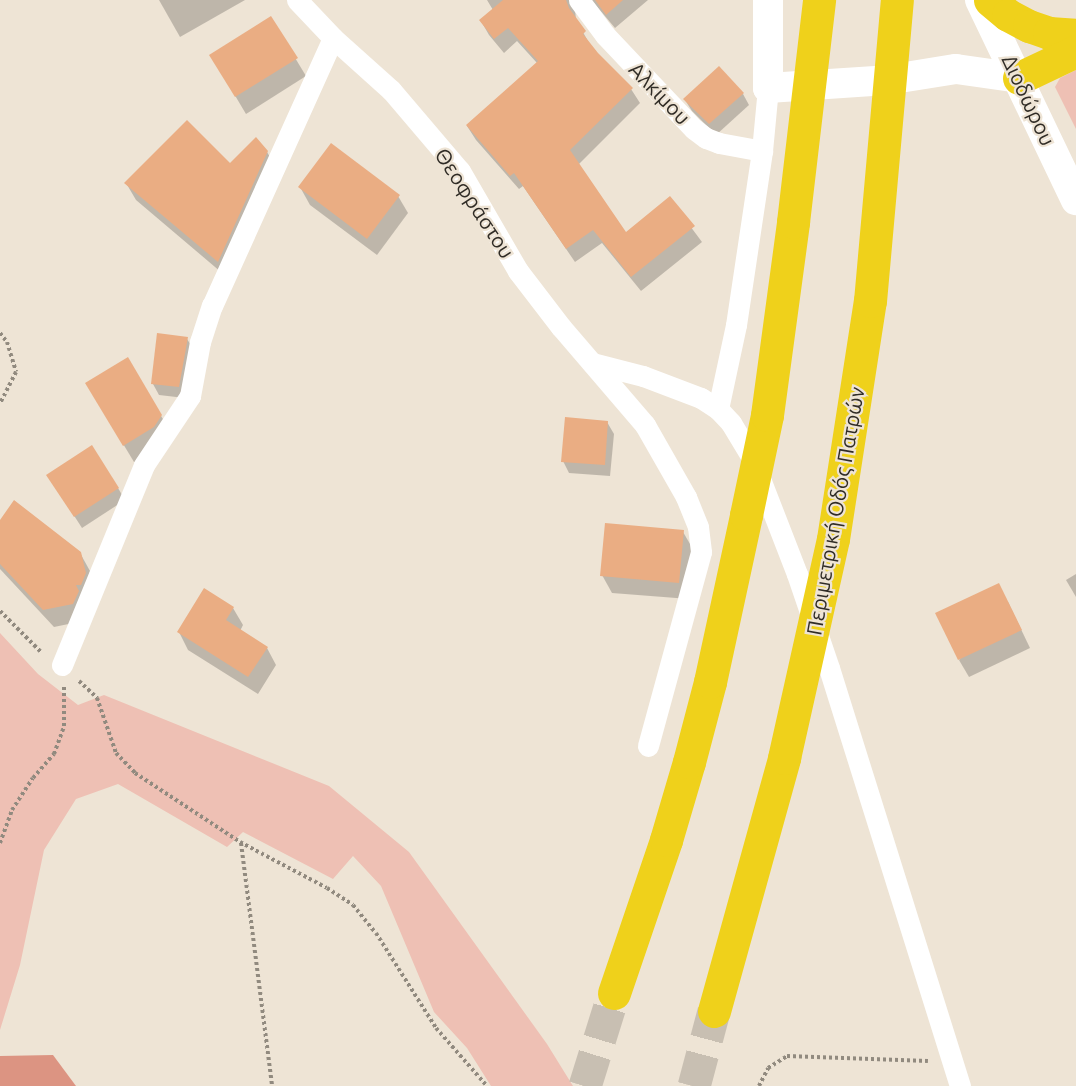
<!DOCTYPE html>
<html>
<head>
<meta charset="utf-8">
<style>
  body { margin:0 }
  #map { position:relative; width:1076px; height:1086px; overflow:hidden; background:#eee4d5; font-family:Ubuntu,sans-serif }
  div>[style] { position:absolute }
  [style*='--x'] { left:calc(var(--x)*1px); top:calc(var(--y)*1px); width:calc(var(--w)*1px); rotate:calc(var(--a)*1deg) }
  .green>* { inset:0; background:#eec0b4 }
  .forest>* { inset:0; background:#dc9482 }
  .shadow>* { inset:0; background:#0003 }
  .building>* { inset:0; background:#eaad83 }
  .highway-tunnel>* { height:33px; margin-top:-16.5px; transform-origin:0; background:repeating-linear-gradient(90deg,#c8bfb2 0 33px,transparent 0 49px) }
  .path>* { height:4px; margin-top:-2px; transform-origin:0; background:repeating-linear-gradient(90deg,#918a7f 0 3px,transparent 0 6px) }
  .street>* { height:21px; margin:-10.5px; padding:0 10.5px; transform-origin:10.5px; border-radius:10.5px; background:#fff }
  .secondary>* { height:30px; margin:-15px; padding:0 15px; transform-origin:15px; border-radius:15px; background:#fff }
  .highway>* { height:33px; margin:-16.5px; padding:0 16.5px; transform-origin:16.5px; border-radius:16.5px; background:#efd11b }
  span { translate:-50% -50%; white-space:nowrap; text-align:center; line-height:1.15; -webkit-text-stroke:4.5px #eee4d5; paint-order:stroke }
  .street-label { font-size:21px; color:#302c26 }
</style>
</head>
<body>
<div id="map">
  <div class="green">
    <i style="clip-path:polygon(1076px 70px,1076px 129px,1055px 87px,1060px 78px)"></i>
    <i style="clip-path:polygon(0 633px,38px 674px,78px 705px,104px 695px,329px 786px,409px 852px,547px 1044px,573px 1086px,491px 1086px,467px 1048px,434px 1012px,381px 886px,353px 856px,333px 879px,243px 832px,227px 847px,118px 784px,76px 799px,44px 850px,20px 965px,0 1030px)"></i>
  </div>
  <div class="forest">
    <i style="clip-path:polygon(53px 1055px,76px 1086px,0 1086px,0 1056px)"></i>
  </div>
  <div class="shadow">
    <i style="clip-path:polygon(159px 0,245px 0,180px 37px)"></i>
    <i style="clip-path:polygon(487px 0,648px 0,615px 28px,594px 3px,586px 2px,575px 9px,576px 20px,592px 48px,631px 89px,640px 103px,578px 165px,626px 234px,670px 199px,702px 242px,641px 291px,602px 243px,575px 262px,523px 186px,519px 189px,476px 140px,467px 126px,537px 63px,517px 41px,504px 53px,489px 35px,481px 21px,493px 10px)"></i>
    <i style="clip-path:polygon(271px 18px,306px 76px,246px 114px,221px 72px)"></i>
    <i style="clip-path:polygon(743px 94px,749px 105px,716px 135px,692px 111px,685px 100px)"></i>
    <i style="clip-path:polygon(267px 152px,277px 169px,228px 278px,136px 200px,126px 183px,230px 165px)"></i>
    <i style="clip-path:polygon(300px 187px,398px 196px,408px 213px,377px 255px,310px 205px)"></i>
    <i style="clip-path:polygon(187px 339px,194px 350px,185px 398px,159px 395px,153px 384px)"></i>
    <i style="clip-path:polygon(128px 359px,171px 433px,164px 444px,134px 462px,87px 384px)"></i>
    <i style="clip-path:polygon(607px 422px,614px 434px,610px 476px,569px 473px,563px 461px)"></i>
    <i style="clip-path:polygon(55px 486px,118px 488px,125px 500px,82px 528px)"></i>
    <i style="clip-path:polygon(0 523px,80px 553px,90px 571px,83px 621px,54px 627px,0 569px)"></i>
    <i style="clip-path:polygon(683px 532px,693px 549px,689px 599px,612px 593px,602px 575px)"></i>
    <i style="clip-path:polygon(1076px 574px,1076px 597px,1066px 580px)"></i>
    <i style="clip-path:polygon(1008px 602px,1030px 648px,969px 677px,959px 660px)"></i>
    <i style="clip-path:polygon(233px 608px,243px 625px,240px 631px,267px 648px,276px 665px,258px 694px,188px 650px,179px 632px)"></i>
  </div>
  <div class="building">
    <i style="clip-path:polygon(503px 0,566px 0,569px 8px,586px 31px,583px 34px,598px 53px,633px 88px,570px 150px,626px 232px,670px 196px,695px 226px,631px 277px,593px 230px,566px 249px,514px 173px,510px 176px,466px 125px,538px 61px,508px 28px,494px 39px,479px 20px)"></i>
    <i style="clip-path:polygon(595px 0,623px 0,606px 15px)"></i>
    <i style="clip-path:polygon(271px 16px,298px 58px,235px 97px,209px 55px)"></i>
    <i style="clip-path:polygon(719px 66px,744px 93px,709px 124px,683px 99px)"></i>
    <i style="clip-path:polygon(187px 120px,230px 163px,256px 137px,268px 151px,218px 262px,124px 183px)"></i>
    <i style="clip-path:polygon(331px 143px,400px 195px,367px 239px,298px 187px)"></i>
    <i style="clip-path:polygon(157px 333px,188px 337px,179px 387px,151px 384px)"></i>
    <i style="clip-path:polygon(128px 357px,162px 415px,154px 427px,123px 446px,85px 383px)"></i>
    <i style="clip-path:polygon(565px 417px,608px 421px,605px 465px,561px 462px)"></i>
    <i style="clip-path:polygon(92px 445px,119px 488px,74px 517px,46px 475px)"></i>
    <i style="clip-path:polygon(14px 500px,81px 552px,86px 573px,81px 585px,76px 585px,79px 591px,73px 604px,43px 610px,0 564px,0 520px)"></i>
    <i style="clip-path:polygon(605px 523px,684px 530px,679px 583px,600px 576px)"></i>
    <i style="clip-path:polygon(999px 583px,1022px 630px,958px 660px,935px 613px)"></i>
    <i style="clip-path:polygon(204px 588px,234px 607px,226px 620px,268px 647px,248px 677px,177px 632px)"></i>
  </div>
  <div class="highway-tunnel">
    <i style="--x:585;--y:1086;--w:97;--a:-72.7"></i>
    <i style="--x:694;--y:1086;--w:78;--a:-75.1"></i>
  </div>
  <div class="path">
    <i style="--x:0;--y:333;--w:11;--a:52"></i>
    <i style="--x:7;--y:342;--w:31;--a:73"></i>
    <i style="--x:16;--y:372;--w:35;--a:117"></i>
    <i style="--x:0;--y:611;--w:59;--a:45"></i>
    <i style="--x:79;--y:681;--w:25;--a:43"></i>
    <i style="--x:97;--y:698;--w:58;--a:70.9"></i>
    <i style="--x:116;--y:753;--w:28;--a:46"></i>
    <i style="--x:135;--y:773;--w:126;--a:33.3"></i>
    <i style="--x:240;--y:842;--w:98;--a:27.9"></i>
    <i style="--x:327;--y:888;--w:31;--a:33"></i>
    <i style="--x:353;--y:905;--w:36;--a:51"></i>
    <i style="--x:376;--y:933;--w:112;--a:57.7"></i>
    <i style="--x:436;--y:1028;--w:77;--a:48.7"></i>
    <i style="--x:0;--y:843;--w:35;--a:-70"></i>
    <i style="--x:12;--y:810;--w:38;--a:-57"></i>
    <i style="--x:33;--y:778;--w:32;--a:-49"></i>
    <i style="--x:54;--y:754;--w:30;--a:-70"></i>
    <i style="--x:64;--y:726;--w:39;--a:-90"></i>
    <i style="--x:241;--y:843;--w:245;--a:82.7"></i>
    <i style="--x:759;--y:1086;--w:20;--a:-63"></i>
    <i style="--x:768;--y:1068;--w:22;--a:-32"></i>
    <i style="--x:787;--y:1056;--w:141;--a:2"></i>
  </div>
  <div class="street">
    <i style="--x:297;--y:0;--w:52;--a:46.5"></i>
    <i style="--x:333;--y:38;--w:78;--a:41.9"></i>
    <i style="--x:391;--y:90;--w:106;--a:49.6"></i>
    <i style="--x:460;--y:171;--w:116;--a:59.9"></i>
    <i style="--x:518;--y:271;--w:71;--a:52.5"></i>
    <i style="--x:561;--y:327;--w:129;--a:49.4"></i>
    <i style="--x:645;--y:425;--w:83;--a:60.3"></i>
    <i style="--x:686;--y:497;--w:32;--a:68"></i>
    <i style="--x:698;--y:527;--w:25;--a:83"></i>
    <i style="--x:701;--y:552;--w:201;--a:105.3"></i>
    <i style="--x:579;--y:0;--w:44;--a:53.4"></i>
    <i style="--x:605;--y:35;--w:129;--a:46.6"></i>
    <i style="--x:694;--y:129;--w:15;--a:37"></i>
    <i style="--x:706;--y:138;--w:14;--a:21"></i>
    <i style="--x:719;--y:143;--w:44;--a:10.5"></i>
    <i style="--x:592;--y:363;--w:53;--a:14.3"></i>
    <i style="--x:643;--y:376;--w:62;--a:20.8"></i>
    <i style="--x:701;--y:398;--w:20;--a:33"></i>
    <i style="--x:718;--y:409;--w:19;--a:47"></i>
    <i style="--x:731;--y:423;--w:41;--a:59"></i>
    <i style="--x:752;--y:458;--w:124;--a:68.8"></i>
    <i style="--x:797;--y:574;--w:99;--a:71.2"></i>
    <i style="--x:829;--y:668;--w:438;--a:72.6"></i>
    <i style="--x:718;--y:409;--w:86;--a:-77.9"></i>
    <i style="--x:736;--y:325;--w:176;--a:-81.5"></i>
    <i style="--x:762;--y:151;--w:63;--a:-84.6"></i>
    <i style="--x:62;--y:665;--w:216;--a:-67.7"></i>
    <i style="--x:144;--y:465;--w:83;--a:-56.3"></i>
    <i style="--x:190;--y:396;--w:55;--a:-79.5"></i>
    <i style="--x:200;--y:342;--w:38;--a:-72"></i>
    <i style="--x:212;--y:306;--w:294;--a:-65.7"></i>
  </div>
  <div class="secondary">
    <i style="--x:768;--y:0;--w:88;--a:90"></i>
    <i style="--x:768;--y:88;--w:119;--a:-3.8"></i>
    <i style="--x:887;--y:80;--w:70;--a:-9.1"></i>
    <i style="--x:956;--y:69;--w:64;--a:8.1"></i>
    <i style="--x:980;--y:0;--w:222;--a:64.4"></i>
  </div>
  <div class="highway">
    <i style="--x:990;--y:0;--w:23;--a:40"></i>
    <i style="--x:1008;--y:15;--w:24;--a:28"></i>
    <i style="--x:1029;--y:26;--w:21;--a:19"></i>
    <i style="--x:1049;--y:33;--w:27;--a:4"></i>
    <i style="--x:1019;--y:78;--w:63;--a:-25.3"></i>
    <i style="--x:614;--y:993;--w:162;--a:-71.2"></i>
    <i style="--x:666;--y:840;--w:81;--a:-73.6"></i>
    <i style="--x:689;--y:762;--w:83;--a:-75.3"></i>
    <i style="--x:710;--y:682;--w:171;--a:-77.8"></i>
    <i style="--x:746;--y:515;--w:102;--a:-78.1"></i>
    <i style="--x:767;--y:415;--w:195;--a:-82.3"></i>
    <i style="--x:793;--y:222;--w:224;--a:-83.3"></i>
    <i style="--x:714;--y:1011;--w:263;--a:-74.5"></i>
    <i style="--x:784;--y:758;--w:224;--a:-77.4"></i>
    <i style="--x:833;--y:539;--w:241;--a:-81.2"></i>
    <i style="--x:870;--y:301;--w:302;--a:-84.9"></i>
  </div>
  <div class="street-label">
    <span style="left:660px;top:93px;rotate:46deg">Αλκίμου</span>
    <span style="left:1029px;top:100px;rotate:65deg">Διοδώρου</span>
    <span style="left:475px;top:203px;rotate:57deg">Θεοφράστου</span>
    <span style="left:835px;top:511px;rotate:-80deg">Περιμετρική Οδός Πατρών</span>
  </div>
</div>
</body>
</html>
